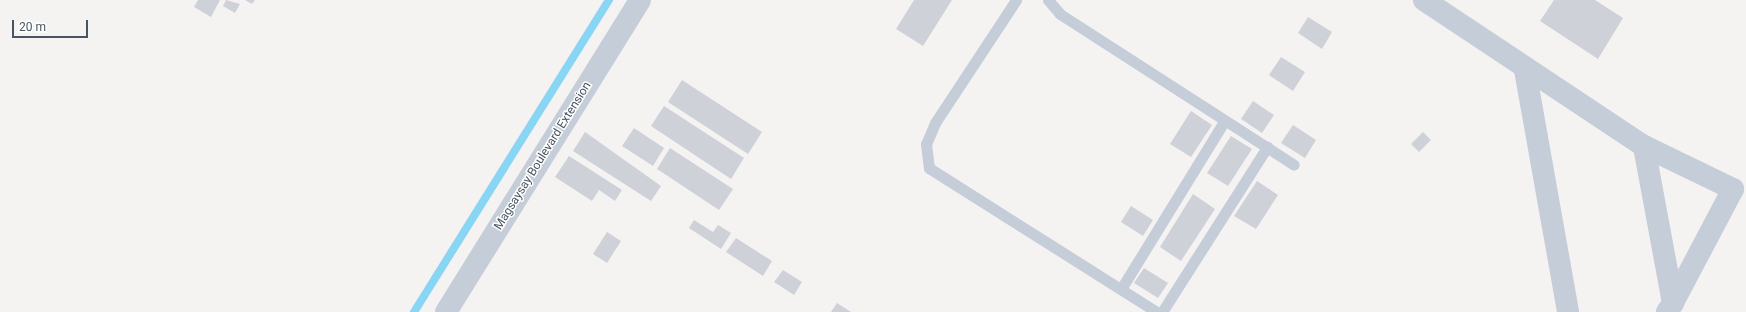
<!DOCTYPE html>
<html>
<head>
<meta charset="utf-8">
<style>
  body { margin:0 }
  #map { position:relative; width:1746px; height:312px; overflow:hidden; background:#f5f2f2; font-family:Roboto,sans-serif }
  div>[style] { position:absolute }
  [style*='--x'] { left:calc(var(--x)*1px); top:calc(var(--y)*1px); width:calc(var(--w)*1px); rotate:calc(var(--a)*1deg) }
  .stream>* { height:8px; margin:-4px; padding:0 4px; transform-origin:4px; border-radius:4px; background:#89d5f4 }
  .building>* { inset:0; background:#ced1d8 }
  .service>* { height:11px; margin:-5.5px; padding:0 5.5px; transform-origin:5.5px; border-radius:5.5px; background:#c5cdd8 }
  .minor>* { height:22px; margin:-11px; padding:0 11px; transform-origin:11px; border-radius:11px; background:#c5cdd8 }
  .tertiary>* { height:22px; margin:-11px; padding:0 11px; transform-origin:11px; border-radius:11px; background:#c5cdd8 }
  span { translate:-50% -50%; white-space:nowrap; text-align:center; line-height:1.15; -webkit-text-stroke:3px #fff; paint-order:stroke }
  .street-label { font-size:12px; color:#485462 }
  .scale { position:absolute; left:12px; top:20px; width:76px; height:18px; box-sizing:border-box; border:2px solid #485462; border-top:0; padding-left:5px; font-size:12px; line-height:14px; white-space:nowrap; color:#485462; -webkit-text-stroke:3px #fff; paint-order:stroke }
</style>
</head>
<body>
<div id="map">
  <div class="stream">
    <i style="--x:414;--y:312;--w:368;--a:-58"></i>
  </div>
  <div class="building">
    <i style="clip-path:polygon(198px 0,220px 0,211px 17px,194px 7px)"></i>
    <i style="clip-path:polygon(226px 0,240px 4px,235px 13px,223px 6px)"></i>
    <i style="clip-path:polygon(245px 0,255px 0,252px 4px)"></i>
    <i style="clip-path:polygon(914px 0,952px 0,923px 46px,896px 29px)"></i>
    <i style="clip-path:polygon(1554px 0,1595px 0,1623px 18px,1598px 59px,1540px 21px)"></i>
    <i style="clip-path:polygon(1308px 17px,1332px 32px,1322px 49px,1298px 33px)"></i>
    <i style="clip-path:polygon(1281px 57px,1305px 72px,1293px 91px,1269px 75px)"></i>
    <i style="clip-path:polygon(682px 80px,762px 132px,748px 154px,668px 102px)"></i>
    <i style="clip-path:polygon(1253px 101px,1274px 115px,1262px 133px,1241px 119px)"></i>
    <i style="clip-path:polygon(664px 106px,744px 158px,731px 179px,651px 126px)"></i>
    <i style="clip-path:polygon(1191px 111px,1212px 125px,1191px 157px,1170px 144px)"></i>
    <i style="clip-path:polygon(1293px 125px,1316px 140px,1305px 158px,1281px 143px)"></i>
    <i style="clip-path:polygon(634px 128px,664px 148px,653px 166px,622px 146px)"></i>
    <i style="clip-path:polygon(585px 132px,661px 186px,651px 201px,573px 151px)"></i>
    <i style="clip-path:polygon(1423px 132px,1431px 140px,1419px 152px,1411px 144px)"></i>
    <i style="clip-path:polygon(1231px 136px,1252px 149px,1228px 186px,1207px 173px)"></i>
    <i style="clip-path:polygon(670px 148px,733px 189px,719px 210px,657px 169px)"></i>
    <i style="clip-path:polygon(569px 156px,622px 190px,615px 201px,599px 190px,592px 201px,555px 177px)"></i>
    <i style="clip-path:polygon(1257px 181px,1278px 195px,1256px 229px,1234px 216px)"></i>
    <i style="clip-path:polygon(1193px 194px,1215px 209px,1181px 261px,1160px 247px)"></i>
    <i style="clip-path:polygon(1131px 206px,1153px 220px,1143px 236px,1121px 222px)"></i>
    <i style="clip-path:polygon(694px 220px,713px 232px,718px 225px,731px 233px,721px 249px,689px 228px)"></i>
    <i style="clip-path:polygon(607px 232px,621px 241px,607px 263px,593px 254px)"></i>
    <i style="clip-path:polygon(736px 238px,772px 261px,763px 276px,726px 252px)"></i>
    <i style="clip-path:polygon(1144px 268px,1168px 283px,1158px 298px,1134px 283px)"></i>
    <i style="clip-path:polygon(783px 270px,802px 282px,794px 295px,774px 282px)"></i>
    <i style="clip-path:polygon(837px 303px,851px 312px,831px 312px)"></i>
  </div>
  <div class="service">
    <i style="--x:1016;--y:0;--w:147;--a:123.4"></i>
    <i style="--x:935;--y:123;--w:23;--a:113"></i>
    <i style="--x:926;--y:144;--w:24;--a:83"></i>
    <i style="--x:929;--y:168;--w:270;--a:32.3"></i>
    <i style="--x:1048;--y:0;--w:18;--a:49"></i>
    <i style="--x:1060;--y:14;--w:278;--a:32.8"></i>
    <i style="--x:1121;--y:289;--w:198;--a:-58.4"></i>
    <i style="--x:1162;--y:312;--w:196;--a:-57.5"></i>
  </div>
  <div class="minor">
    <i style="--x:1424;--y:0;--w:264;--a:33.6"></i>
    <i style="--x:1525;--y:70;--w:246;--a:79.9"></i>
    <i style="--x:1667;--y:312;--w:11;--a:-56"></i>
    <i style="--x:1673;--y:303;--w:160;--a:-100.5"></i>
    <i style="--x:1644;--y:146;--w:99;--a:25.8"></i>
    <i style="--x:1733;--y:189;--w:129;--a:117.8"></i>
  </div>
  <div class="tertiary">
    <i style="--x:446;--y:312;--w:367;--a:-58.1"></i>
  </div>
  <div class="street-label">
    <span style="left:543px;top:156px;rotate:-58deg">Magsaysay Boulevard Extension</span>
  </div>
  <div class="scale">20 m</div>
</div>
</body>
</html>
